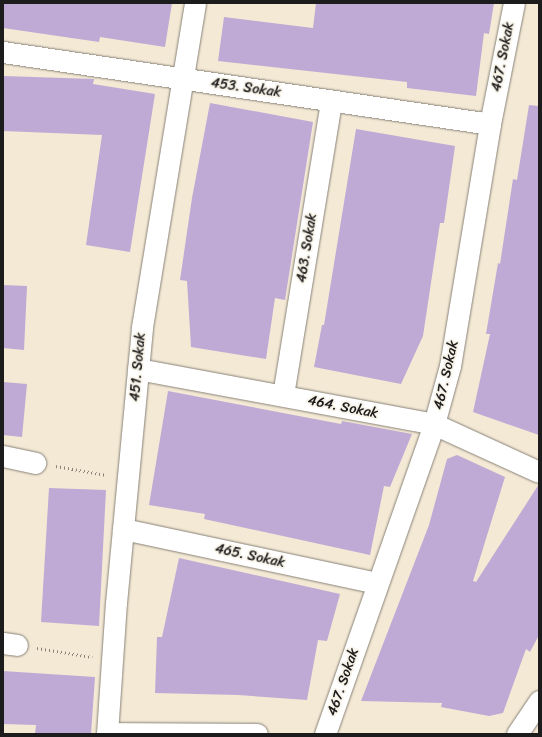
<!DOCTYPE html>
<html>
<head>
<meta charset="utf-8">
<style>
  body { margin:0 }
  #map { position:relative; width:542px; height:737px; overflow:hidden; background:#f4e9d5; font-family:Sriracha,sans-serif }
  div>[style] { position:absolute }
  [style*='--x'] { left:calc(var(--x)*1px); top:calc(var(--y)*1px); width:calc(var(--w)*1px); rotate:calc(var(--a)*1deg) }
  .building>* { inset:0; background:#bfaad5 }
  .path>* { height:2.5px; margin-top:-1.25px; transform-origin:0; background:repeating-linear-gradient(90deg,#888278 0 1px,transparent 0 4px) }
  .roads { filter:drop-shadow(0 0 1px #888278) drop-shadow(0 0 1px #888278) }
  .street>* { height:21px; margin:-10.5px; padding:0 10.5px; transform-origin:10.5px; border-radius:10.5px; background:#fff }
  span { translate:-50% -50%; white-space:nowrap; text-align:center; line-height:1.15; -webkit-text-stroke:3.5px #f7f3e8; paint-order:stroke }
  .street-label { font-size:14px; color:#1c1c1c }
  .frame { position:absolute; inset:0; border:4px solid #1c1c1c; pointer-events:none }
</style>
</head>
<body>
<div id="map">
  <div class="building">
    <i style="clip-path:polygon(3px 3px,172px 3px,165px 47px,100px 37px,99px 42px,3px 28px)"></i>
    <i style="clip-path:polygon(316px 3px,494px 3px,489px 34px,484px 33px,476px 96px,407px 88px,407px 82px,218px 61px,224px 17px,313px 28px)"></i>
    <i style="clip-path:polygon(3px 76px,94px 79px,93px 84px,155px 94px,130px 252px,86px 245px,102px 135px,3px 131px)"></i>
    <i style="clip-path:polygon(210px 103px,313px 122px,285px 300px,275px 298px,266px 359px,191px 347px,187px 281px,180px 280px,192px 198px)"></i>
    <i style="clip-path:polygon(529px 105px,539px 106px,539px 435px,473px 412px,490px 334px,486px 334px,498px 263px,500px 264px,513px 179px,517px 180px)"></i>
    <i style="clip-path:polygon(356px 129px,455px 146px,444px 223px,440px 223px,423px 336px,401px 384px,314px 367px,322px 325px,324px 325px)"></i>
    <i style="clip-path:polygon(3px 285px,27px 286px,24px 350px,3px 348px)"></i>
    <i style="clip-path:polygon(3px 382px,27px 384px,22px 437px,3px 435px)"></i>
    <i style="clip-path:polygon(168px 391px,341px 424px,342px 421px,412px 434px,390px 487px,384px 486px,370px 555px,204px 519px,205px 514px,149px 505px)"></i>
    <i style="clip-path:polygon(457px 455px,505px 477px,473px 581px,476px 582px,539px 484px,539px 635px,530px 652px,526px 649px,503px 713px,489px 716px,441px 707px,442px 703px,361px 701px,429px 525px,447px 459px)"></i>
    <i style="clip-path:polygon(49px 488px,106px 490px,99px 626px,41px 622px)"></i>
    <i style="clip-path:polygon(179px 558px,340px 594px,327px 641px,318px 640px,307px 700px,238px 695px,155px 693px,157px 637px,162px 637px)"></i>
    <i style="clip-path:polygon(3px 671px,95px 677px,91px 734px,35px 734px,36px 725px,3px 724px)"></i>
  </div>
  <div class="path">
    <i style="--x:56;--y:466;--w:51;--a:10.2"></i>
    <i style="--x:37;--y:648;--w:56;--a:9.3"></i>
  </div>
  <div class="roads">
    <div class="street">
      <i style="--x:3;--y:52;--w:492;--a:8.4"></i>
      <i style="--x:138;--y:369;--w:301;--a:10.5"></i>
      <i style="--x:434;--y:424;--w:115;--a:24.6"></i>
      <i style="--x:283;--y:395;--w:298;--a:-80.7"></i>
      <i style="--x:3;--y:456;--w:33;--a:12"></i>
      <i style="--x:123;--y:529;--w:260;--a:12"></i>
      <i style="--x:3;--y:643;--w:14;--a:8"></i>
      <i style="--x:107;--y:733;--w:150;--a:0.4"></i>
      <i style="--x:107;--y:734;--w:131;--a:-86.1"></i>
      <i style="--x:116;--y:603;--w:277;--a:-84.6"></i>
      <i style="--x:142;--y:327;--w:328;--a:-80.7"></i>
      <i style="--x:325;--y:734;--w:329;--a:-70.6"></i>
      <i style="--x:434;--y:424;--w:60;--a:-74.6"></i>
      <i style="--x:450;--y:366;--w:245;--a:-80.6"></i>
      <i style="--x:490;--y:124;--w:123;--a:-78.8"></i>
      <i style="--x:517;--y:734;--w:40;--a:-56"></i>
    </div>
  </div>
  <div class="street-label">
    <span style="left:503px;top:57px;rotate:-79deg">467. Sokak</span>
    <span style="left:246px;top:88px;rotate:8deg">453. Sokak</span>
    <span style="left:307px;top:248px;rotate:-81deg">463. Sokak</span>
    <span style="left:138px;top:367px;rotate:-85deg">451. Sokak</span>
    <span style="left:446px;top:375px;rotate:-77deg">467. Sokak</span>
    <span style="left:343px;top:407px;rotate:11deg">464. Sokak</span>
    <span style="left:250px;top:556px;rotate:12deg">465. Sokak</span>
    <span style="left:343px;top:682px;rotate:-71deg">467. Sokak</span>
  </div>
  <div class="frame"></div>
</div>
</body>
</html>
